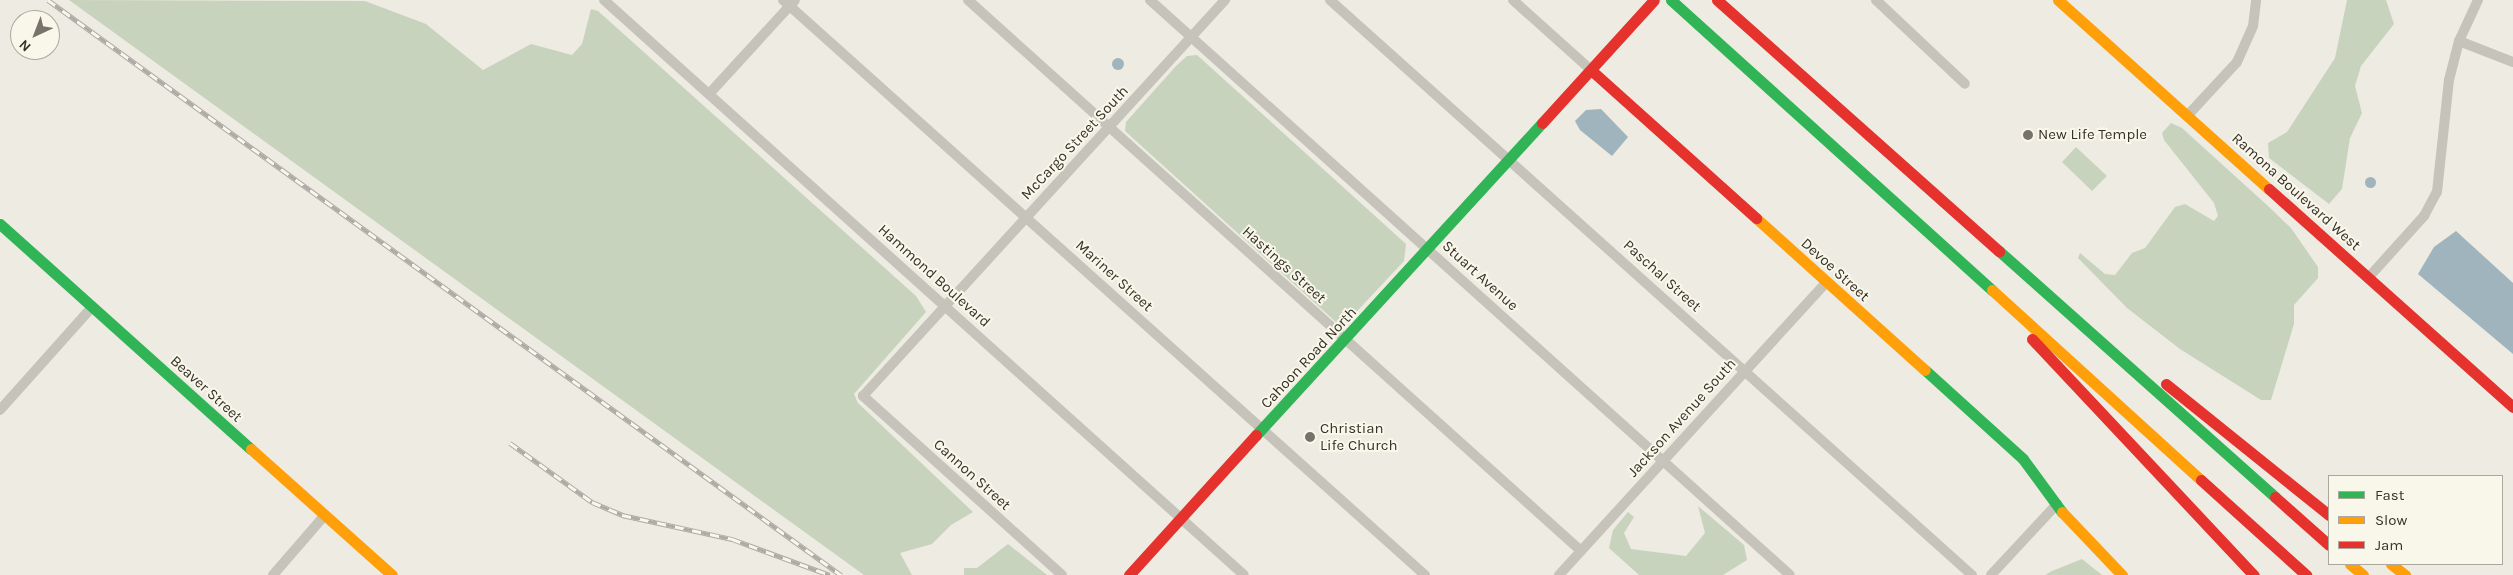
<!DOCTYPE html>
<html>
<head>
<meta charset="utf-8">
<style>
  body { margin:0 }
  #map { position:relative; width:2513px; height:575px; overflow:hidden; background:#edebe2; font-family:Karla,sans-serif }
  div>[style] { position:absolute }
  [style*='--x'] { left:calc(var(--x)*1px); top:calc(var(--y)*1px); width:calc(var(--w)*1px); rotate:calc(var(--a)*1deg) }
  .green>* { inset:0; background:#c8d3bd }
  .water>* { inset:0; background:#9fb4bd }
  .round { border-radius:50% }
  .street>* { height:10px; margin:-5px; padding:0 5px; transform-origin:5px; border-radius:5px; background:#c6c3bb }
  .fast>* { height:11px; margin:-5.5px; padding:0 5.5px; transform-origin:5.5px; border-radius:5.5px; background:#30b455 }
  .slow>* { height:11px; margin:-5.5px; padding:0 5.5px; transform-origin:5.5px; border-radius:5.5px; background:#ff9f0a }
  .jam>* { height:11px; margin:-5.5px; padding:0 5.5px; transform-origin:5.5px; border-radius:5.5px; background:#e5322d }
  .rail>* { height:5px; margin-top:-2.5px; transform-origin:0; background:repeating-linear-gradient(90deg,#f9f7ea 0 9px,#aeaba5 0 18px); box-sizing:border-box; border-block:1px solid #aeaba5 }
  .dots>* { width:14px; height:14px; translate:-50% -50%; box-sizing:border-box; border:2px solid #f9f7ea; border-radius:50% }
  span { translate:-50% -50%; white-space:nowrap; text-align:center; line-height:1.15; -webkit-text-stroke:4px #f9f7ea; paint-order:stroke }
  .poi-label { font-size:15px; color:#373229 }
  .left { translate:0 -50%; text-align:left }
  .street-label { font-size:15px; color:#373229 }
  .legend { position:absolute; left:2328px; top:475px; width:175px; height:90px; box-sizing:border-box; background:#f9f7ea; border:1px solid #aba89d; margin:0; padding:6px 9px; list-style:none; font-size:15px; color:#373229 }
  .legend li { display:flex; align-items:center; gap:10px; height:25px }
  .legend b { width:25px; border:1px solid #aba89d }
  .north { position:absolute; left:10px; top:10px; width:50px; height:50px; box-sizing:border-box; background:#f9f7ea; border:1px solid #aba89d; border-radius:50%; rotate:223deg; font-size:14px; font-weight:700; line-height:20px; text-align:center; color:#373229 }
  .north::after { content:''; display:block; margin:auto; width:18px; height:22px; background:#77736a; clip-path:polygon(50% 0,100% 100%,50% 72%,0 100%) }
</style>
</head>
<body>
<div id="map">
  <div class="green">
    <i style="clip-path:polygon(69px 0,365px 1px,426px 24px,483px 70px,531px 44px,572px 55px,582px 44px,591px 9px,598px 11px,916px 296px,926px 312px,854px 394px,858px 403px,973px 512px,951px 525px,932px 544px,900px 553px,912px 575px,864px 575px)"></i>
    <i style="clip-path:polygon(2347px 0,2386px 0,2394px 24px,2361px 66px,2355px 86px,2362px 113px,2350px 138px,2342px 189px,2329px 204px,2269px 158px,2268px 143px,2287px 132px,2335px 58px)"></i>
    <i style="clip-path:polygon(1197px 55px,1406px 244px,1404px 261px,1346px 323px,1337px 323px,1125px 131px,1126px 122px,1176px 66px,1187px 56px)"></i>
    <i style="clip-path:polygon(2171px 123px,2182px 128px,2268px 206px,2291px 228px,2318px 267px,2318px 278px,2294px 305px,2294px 324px,2271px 400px,2261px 400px,2180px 349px,2127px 308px,2078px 258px,2080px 253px,2105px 274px,2115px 275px,2132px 253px,2145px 248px,2175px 207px,2185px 204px,2214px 221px,2218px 216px,2214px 203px,2164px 140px,2162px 133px)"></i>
    <i style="clip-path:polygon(2076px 147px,2107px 176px,2092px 191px,2062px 162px)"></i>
    <i style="clip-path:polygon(1698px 506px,1744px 545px,1747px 560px,1723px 575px,1639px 575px,1609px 548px,1613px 530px,1628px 512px,1634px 517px,1624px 533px,1631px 549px,1686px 556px,1705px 533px)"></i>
    <i style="clip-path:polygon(1008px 544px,1047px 575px,964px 575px,964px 568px,977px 568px)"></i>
    <i style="clip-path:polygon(2082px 559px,2102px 575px,2045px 575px,2052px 571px)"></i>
  </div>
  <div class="water">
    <i class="round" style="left:1112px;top:58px;width:12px;height:12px"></i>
    <i style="clip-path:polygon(1601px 109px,1628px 137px,1612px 156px,1580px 130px,1575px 121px,1586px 110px)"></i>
    <i class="round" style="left:2364.5px;top:176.5px;width:11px;height:11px"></i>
    <i style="clip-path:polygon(2456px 231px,2513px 283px,2513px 354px,2418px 274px,2434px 247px)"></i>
  </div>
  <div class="street">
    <i style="--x:604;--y:0;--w:860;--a:41.94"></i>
    <i style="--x:783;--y:0;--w:862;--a:41.85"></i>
    <i style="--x:968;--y:0;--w:824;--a:41.95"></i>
    <i style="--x:1150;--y:0;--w:860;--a:41.94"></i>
    <i style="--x:1330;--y:0;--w:862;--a:41.85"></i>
    <i style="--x:1513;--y:0;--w:105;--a:41.9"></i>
    <i style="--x:1876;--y:0;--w:122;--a:43.3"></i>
    <i style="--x:2459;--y:41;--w:58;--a:21.3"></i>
    <i style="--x:709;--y:94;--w:127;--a:-47.5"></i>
    <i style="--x:2188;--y:115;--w:72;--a:-47.2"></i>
    <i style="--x:2237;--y:62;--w:39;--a:-66"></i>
    <i style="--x:2253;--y:26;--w:26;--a:-83"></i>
    <i style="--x:2368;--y:278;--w:84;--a:-47.9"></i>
    <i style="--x:2424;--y:216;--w:27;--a:-62"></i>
    <i style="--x:2437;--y:192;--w:113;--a:-83.9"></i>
    <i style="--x:2449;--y:80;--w:40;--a:-75.6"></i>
    <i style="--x:2459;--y:41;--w:45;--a:-65.1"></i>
    <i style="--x:0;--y:410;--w:138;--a:-48.2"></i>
    <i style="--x:273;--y:575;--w:79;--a:-49.1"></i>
    <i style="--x:1062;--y:575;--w:268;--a:-138"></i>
    <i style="--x:863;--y:396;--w:537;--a:-47.57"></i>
    <i style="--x:1559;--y:575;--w:397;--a:-47.6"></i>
    <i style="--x:1991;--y:575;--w:97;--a:-47.1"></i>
  </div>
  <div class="fast">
    <i style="--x:1671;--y:0;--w:433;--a:42.1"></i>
    <i style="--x:0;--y:224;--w:337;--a:41.9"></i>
    <i style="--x:1999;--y:251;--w:370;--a:41.7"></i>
    <i style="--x:1925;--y:370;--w:132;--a:42.2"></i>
    <i style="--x:2023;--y:459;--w:66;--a:53.7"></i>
    <i style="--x:1256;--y:435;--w:423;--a:-47.5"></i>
  </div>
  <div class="slow">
    <i style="--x:2058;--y:0;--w:283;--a:41.9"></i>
    <i style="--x:1756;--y:218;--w:227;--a:42"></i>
    <i style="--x:1992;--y:290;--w:282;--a:42.3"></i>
    <i style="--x:251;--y:449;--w:189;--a:41.8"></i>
    <i style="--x:2062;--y:512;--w:87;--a:46.4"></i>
    <i style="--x:2350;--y:564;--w:17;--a:40"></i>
    <i style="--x:2391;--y:564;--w:18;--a:38"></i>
  </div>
  <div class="jam">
    <i style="--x:1717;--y:0;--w:378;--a:41.7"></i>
    <i style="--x:1591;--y:70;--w:222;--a:41.9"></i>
    <i style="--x:1542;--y:123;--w:166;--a:-47.7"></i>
    <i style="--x:2269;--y:189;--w:327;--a:41.8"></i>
    <i style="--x:2032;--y:339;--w:324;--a:46.8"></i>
    <i style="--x:2166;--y:384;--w:209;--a:38.8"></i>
    <i style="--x:2201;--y:480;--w:142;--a:42.1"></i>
    <i style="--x:2275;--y:497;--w:72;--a:41.6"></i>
    <i style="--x:1129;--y:575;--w:189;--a:-47.8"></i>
  </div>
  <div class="rail">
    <i style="--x:48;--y:0;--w:980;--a:35.95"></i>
    <i style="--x:510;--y:443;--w:101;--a:35.7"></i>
    <i style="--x:592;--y:502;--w:33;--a:23"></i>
    <i style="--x:622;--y:515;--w:113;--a:12.3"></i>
    <i style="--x:732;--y:539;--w:104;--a:20.2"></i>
  </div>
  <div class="dots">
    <i style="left:2028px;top:135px;background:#77736a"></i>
    <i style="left:1310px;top:437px;background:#77736a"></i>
  </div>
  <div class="poi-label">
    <span class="left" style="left:2038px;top:135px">New Life Temple</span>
    <span class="left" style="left:1320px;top:437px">Christian<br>Life Church</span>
  </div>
  <div class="street-label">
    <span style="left:1075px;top:143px;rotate:-47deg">McCargo Street South</span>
    <span style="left:2296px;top:192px;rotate:42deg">Ramona Boulevard West</span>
    <span style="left:1284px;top:265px;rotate:42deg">Hastings Street</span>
    <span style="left:1835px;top:270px;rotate:42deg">Devoe Street</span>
    <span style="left:934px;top:276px;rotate:42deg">Hammond Boulevard</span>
    <span style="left:1114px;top:276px;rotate:42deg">Mariner Street</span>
    <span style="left:1480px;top:276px;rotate:42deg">Stuart Avenue</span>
    <span style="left:1662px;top:276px;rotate:42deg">Paschal Street</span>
    <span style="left:1309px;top:358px;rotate:-47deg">Cahoon Road North</span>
    <span style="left:206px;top:389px;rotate:42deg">Beaver Street</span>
    <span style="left:1682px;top:418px;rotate:-48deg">Jackson Avenue South</span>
    <span style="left:972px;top:475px;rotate:42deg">Cannon Street</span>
  </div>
  <ul class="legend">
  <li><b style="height:6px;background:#30b455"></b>Fast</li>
  <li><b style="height:6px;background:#ff9f0a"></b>Slow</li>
  <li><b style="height:6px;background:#e5322d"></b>Jam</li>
  </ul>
  <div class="north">N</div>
</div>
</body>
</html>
